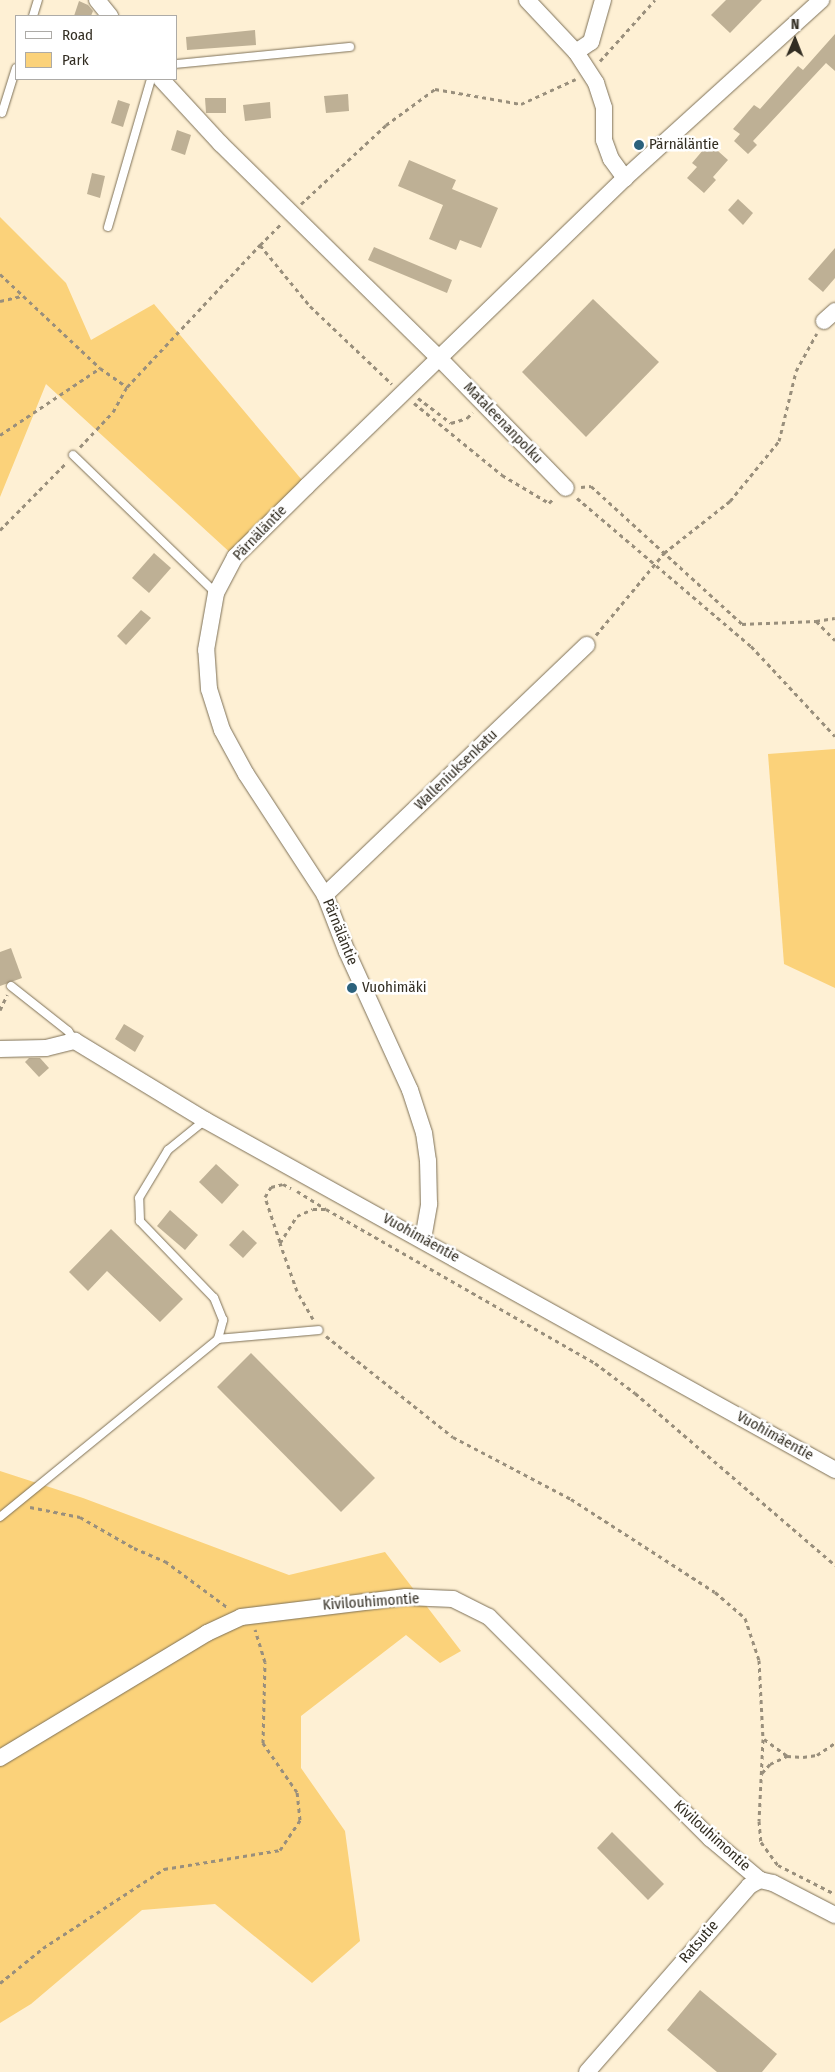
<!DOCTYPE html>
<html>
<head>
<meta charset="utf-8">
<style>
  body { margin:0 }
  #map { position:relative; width:835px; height:2072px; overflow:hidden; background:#fef0d4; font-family:"Fira Sans Condensed",sans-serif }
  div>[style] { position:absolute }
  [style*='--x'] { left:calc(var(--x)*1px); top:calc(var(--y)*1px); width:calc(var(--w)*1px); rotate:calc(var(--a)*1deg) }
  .green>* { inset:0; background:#fbd27a }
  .building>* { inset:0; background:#beb095 }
  .path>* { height:3px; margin-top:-1.5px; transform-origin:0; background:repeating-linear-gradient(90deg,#998f7c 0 4px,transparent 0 8px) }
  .roads { filter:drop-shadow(0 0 1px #7d7057) drop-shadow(0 0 1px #7d7057) }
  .lane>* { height:8px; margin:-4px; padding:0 4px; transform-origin:4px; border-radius:4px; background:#fff }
  .street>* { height:16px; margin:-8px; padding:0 8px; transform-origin:8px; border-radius:8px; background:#fff }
  .dots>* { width:14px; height:14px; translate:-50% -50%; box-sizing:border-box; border:2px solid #fff; border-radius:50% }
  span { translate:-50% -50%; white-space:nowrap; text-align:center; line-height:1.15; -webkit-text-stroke:5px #fff; paint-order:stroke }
  .poi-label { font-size:15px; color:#322d22 }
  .left { translate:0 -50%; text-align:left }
  .street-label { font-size:15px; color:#322d22 }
  .legend { position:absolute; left:15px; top:15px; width:162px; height:65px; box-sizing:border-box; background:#fff; border:1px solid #adaba7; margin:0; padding:6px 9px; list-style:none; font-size:15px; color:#322d22 }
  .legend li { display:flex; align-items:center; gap:10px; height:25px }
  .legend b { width:25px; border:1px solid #adaba7 }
  .north { position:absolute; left:770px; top:15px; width:50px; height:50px; -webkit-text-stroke:4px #fff; paint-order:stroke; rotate:1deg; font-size:14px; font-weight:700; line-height:20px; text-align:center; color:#322d22 }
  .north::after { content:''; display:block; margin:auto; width:18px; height:22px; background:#322d22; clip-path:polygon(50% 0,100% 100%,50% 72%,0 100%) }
</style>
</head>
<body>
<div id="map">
  <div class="green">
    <i style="clip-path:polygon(0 217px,66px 283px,91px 340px,154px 304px,307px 486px,235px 557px,46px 384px,0 497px)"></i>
    <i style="clip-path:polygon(835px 749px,835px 988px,784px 964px,768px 754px)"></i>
    <i style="clip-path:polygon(0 1471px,83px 1498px,289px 1575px,385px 1552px,461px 1651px,440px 1663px,406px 1635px,301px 1716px,301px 1768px,345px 1831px,360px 1941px,312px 1983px,215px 1904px,142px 1910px,31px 2004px,0 2023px)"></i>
  </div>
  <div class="building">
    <i style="clip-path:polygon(726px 0,762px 0,730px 33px,711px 15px)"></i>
    <i style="clip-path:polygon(79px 1px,88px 5px,93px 11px,91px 16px,74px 16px)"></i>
    <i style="clip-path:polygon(255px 30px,256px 45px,187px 50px,186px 37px)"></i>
    <i style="clip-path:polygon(835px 34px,835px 71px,826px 63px,753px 141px,757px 145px,748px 154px,734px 141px,740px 134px,733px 129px,754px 105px,760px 109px,798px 66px,803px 70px)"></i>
    <i style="clip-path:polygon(348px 94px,349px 111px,326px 113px,324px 96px)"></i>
    <i style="clip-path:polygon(205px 98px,226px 98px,226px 113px,206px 113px)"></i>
    <i style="clip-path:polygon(118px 100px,130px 104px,123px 127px,111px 123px)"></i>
    <i style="clip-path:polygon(270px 102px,271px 118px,245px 121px,243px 105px)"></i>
    <i style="clip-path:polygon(177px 130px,191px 135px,185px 155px,171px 150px)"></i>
    <i style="clip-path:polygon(709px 143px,728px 160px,713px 177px,716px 180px,704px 193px,687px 178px,697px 167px,692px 163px)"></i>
    <i style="clip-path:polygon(409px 160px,456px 180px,452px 189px,498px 208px,481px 248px,460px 240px,456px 250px,429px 239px,443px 205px,398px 186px)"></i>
    <i style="clip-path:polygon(92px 173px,105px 176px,100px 198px,87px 194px)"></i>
    <i style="clip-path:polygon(738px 199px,753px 213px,743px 225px,728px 210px)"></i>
    <i style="clip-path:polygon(374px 247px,452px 280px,447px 293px,368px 260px)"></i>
    <i style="clip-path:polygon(835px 248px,835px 278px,823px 292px,808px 279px)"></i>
    <i style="clip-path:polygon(593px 299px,659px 362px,586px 437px,522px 372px)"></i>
    <i style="clip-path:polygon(154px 553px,171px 568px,149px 593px,132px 578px)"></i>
    <i style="clip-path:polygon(141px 610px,151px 618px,126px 645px,117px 636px)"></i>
    <i style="clip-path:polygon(11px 948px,22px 978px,0 986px,0 952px)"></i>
    <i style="clip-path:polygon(124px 1024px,144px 1036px,135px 1052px,115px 1039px)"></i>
    <i style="clip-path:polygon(29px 1058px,40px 1058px,49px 1068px,39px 1077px,25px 1062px)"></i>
    <i style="clip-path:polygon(216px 1164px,239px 1185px,222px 1204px,199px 1182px)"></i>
    <i style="clip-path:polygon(170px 1210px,198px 1235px,185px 1250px,157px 1226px)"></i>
    <i style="clip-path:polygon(111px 1229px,183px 1299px,160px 1322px,107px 1271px,88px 1291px,69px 1272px)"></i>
    <i style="clip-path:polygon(243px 1230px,257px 1243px,243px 1258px,229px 1245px)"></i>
    <i style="clip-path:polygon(251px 1353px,375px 1478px,341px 1512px,217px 1387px)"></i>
    <i style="clip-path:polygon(612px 1832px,664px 1884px,648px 1900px,597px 1848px)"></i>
    <i style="clip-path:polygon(700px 1990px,777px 2054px,762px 2072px,717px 2072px,667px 2030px)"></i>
  </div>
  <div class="path">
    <i style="--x:600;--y:61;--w:82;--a:-48"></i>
    <i style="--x:301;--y:204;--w:116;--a:-42.9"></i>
    <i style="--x:386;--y:125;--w:61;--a:-36.3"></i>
    <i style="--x:435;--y:89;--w:87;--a:9.9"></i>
    <i style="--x:521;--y:104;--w:60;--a:-24.4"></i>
    <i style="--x:260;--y:245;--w:30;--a:-45"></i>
    <i style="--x:0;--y:274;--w:137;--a:43.2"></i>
    <i style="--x:100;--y:368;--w:33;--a:35"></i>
    <i style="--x:0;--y:301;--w:22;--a:-13"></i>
    <i style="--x:418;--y:398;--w:41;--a:37.1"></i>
    <i style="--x:451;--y:423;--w:17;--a:-17"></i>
    <i style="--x:467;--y:418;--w:8;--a:-45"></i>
    <i style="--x:414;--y:403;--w:114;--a:39.3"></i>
    <i style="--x:502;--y:475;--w:55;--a:30.8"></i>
    <i style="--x:549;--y:503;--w:7;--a:-45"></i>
    <i style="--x:0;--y:435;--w:120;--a:-33.8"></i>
    <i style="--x:80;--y:447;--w:48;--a:-46.7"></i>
    <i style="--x:113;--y:412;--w:29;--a:-61"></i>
    <i style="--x:127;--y:387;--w:195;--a:-46.9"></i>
    <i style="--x:260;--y:245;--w:79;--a:50.7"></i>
    <i style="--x:310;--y:306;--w:113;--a:43.6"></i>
    <i style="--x:581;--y:487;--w:10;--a:-6"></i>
    <i style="--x:591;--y:486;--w:205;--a:42.4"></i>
    <i style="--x:742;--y:624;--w:74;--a:-2.3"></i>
    <i style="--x:816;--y:621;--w:27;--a:45"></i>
    <i style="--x:577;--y:498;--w:228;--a:40.4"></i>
    <i style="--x:751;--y:646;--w:123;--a:47"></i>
    <i style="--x:0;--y:530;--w:94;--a:-45.4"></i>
    <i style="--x:816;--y:621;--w:19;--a:-9"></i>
    <i style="--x:596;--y:635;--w:107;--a:-50.3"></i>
    <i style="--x:664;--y:553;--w:84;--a:-38.2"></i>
    <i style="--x:730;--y:501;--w:77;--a:-50.8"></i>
    <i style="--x:779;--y:441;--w:72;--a:-76.3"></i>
    <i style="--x:796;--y:371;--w:43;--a:-61.1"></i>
    <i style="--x:0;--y:1010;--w:17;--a:-65"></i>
    <i style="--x:297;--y:1191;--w:34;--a:32"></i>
    <i style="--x:280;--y:1242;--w:47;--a:-108.4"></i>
    <i style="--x:265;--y:1197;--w:12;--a:-59"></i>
    <i style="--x:271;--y:1187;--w:12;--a:-14"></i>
    <i style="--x:283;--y:1184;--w:9;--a:27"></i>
    <i style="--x:313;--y:1319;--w:32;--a:-120"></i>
    <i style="--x:297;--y:1291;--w:51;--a:-109.5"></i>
    <i style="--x:280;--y:1243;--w:32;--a:-58"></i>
    <i style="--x:297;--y:1216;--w:17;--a:-24"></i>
    <i style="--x:313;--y:1209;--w:13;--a:0"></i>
    <i style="--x:326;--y:1209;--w:310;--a:29.8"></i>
    <i style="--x:595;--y:1363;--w:50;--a:36.9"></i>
    <i style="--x:635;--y:1393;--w:264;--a:40.7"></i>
    <i style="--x:326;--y:1336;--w:162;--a:38.5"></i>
    <i style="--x:453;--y:1437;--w:133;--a:27.7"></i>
    <i style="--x:571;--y:1499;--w:171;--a:32.9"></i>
    <i style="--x:715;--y:1592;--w:40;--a:41"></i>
    <i style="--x:745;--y:1618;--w:44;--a:71.6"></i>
    <i style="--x:759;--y:1660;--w:79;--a:87.1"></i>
    <i style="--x:763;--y:1739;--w:82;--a:92.8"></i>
    <i style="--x:759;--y:1821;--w:21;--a:85"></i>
    <i style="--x:761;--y:1842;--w:29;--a:54"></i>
    <i style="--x:778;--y:1865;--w:64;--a:27"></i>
    <i style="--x:30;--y:1507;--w:51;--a:11.3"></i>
    <i style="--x:80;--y:1517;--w:62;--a:29.9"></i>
    <i style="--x:134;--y:1548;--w:34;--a:23"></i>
    <i style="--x:165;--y:1561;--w:77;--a:36.6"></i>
    <i style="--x:764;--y:1739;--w:29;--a:36"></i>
    <i style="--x:787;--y:1756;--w:16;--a:4"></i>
    <i style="--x:803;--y:1757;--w:14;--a:-8"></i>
    <i style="--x:817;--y:1755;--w:22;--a:-34"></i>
    <i style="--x:762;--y:1773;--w:12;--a:-48"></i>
    <i style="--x:770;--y:1764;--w:19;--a:-25"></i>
    <i style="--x:0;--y:1983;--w:55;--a:-39.1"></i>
    <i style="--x:43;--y:1948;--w:145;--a:-33.1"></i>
    <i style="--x:164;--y:1869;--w:118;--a:-9.3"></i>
    <i style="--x:280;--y:1850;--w:36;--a:-56"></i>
    <i style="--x:300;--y:1820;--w:28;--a:-96"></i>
    <i style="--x:297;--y:1792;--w:60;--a:-124.8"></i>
    <i style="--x:263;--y:1743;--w:81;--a:-88.6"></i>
    <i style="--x:265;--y:1662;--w:34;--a:-107"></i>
  </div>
  <div class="roads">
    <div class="lane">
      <i style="--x:33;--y:16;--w:17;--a:-73"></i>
      <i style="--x:176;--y:64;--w:175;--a:-5.6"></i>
      <i style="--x:2;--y:113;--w:47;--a:-72.7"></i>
      <i style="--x:108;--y:227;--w:154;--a:-73.8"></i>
      <i style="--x:73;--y:455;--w:199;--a:44"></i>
      <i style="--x:11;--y:986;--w:73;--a:38.3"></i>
      <i style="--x:68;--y:1031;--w:12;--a:55"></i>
      <i style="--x:218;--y:1339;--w:101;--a:-5.1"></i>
      <i style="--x:0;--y:1517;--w:281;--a:-39.2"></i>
      <i style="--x:218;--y:1339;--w:20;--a:-75"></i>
      <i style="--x:223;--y:1320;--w:24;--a:-112"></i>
      <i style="--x:214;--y:1298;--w:107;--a:-133.9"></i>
      <i style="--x:140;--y:1221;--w:23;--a:-92"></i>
      <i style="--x:139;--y:1198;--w:56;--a:-58.9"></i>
      <i style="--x:168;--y:1150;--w:48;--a:-39"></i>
    </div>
    <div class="street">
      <i style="--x:97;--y:0;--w:21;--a:51"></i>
      <i style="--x:527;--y:0;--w:71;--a:46.7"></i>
      <i style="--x:576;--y:52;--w:37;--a:57"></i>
      <i style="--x:596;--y:83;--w:26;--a:72"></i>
      <i style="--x:604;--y:108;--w:32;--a:90"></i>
      <i style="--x:604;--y:140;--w:20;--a:70"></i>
      <i style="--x:611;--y:159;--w:24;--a:54"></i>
      <i style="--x:576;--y:52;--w:18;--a:-34"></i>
      <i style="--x:591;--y:42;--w:44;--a:-74.1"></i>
      <i style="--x:161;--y:79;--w:88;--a:47.3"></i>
      <i style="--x:221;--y:144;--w:307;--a:44.5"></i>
      <i style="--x:440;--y:359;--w:180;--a:45.7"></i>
      <i style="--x:824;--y:321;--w:15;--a:-42"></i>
      <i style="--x:325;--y:895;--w:362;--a:-43.7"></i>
      <i style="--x:0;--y:1049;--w:46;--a:-1.2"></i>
      <i style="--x:46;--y:1048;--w:30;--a:-14"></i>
      <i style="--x:75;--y:1041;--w:152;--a:31.3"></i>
      <i style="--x:205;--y:1120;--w:721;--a:29.05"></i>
      <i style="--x:423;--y:1239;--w:36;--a:-80"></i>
      <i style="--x:429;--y:1204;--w:43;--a:-91.3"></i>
      <i style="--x:428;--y:1161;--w:28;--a:-98"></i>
      <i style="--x:424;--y:1133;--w:45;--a:-108"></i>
      <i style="--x:410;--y:1090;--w:152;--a:-114.5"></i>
      <i style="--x:347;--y:952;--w:61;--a:-111.1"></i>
      <i style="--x:325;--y:895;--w:145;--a:-123.1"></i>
      <i style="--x:246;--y:774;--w:50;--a:-118.6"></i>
      <i style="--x:222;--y:730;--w:43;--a:-107.6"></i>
      <i style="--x:209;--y:689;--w:39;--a:-94"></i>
      <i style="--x:206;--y:650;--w:58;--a:-80"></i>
      <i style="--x:216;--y:593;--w:41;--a:-62.2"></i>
      <i style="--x:235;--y:557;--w:101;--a:-44.6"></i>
      <i style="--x:307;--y:486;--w:443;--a:-44.1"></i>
      <i style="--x:625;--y:178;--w:265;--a:-42.2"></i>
      <i style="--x:0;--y:1758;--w:242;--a:-31.1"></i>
      <i style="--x:207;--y:1633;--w:38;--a:-25"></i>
      <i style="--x:241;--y:1617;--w:166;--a:-6.9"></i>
      <i style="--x:406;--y:1597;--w:47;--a:2.4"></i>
      <i style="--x:453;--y:1599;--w:40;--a:26.6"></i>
      <i style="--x:489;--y:1617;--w:313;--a:45"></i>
      <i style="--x:710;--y:1838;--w:65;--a:40"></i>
      <i style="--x:587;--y:2072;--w:247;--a:-48.9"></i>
      <i style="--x:749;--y:1886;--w:13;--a:-29"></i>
      <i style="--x:760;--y:1880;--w:13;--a:13"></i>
      <i style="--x:773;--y:1883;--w:70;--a:27.3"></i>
    </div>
  </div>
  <div class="dots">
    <i style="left:639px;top:145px;background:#2b617c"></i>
    <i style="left:352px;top:988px;background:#2b617c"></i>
  </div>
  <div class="poi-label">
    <span class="left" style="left:649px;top:145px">Pärnäläntie</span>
    <span class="left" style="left:362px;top:988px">Vuohimäki</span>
  </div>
  <div class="street-label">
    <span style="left:503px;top:423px;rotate:46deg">Mataleenanpolku</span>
    <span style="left:260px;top:533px;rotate:-46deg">Pärnäläntie</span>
    <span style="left:456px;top:770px;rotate:-44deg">Walleniuksenkatu</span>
    <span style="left:340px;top:932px;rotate:68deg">Pärnäläntie</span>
    <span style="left:421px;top:1238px;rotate:29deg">Vuohimäentie</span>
    <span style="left:775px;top:1436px;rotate:29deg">Vuohimäentie</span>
    <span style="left:371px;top:1602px;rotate:-4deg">Kivilouhimontie</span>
    <span style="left:712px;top:1836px;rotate:42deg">Kivilouhimontie</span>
    <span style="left:699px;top:1942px;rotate:-49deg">Ratsutie</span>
  </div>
  <ul class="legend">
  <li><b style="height:6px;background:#fff"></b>Road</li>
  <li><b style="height:14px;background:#fbd27a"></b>Park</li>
  </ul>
  <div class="north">N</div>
</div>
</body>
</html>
